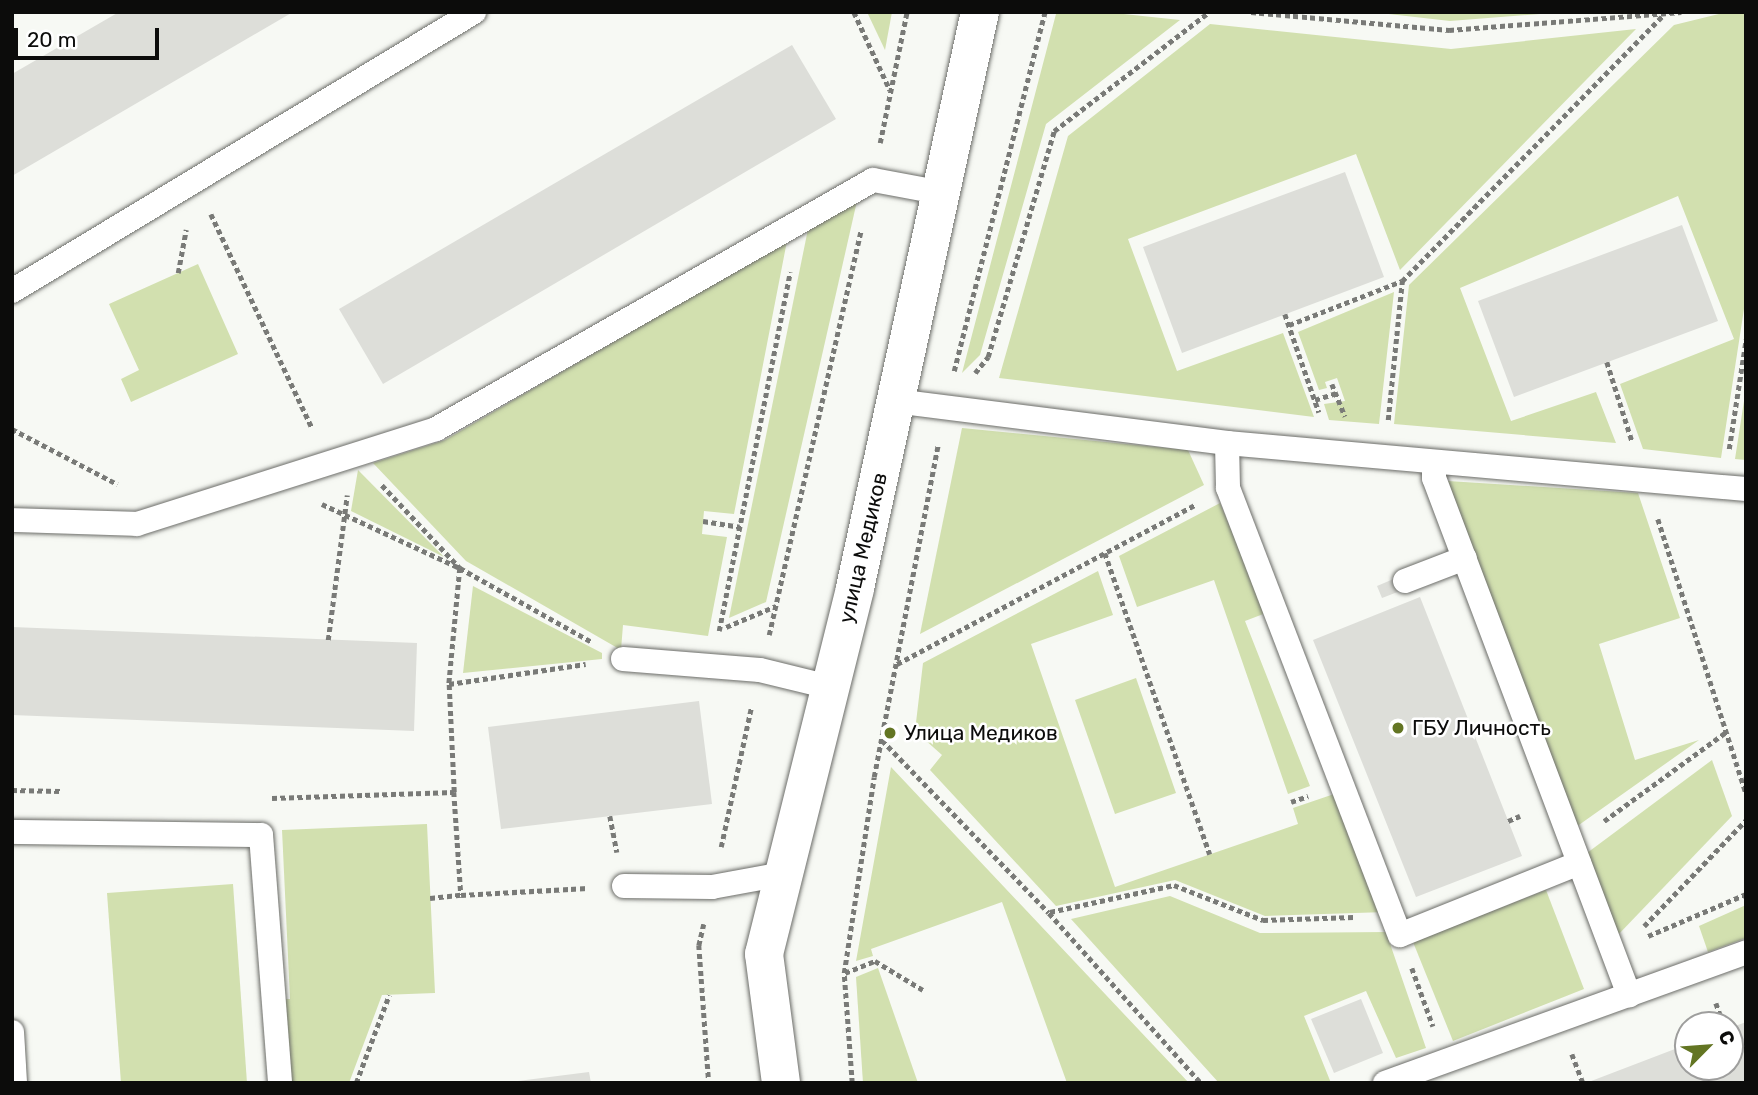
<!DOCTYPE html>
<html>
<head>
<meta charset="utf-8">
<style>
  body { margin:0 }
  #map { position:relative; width:1758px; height:1095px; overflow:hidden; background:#f7f9f4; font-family:Rubik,sans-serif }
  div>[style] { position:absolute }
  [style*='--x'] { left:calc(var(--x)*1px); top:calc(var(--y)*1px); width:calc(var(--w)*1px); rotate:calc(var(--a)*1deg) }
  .green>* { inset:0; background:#d2e0af }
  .building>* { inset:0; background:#ddded9 }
  .path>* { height:4.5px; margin-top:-2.25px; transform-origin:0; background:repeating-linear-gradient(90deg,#797a77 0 5px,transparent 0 8.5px) }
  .roads { filter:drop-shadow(0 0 2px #6c6d69) drop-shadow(0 0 2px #6c6d69) }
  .lane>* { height:24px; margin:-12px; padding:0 12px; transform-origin:12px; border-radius:12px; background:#fff }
  .street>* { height:38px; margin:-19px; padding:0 19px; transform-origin:19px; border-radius:19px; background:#fff }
  .dots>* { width:19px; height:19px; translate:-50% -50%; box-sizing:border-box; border:4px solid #fff; border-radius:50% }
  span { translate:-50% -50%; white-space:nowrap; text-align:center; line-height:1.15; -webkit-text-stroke:5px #fff; paint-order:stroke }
  .street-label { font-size:21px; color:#0c0c0b }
  .poi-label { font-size:21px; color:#0c0c0b }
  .left { translate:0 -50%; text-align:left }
  .frame { position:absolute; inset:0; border:14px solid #0c0c0b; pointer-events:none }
  .north { position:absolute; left:1674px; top:1011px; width:70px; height:70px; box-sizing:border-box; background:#fff; border:2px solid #9e9e9d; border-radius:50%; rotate:65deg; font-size:19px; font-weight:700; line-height:28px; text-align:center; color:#0c0c0b }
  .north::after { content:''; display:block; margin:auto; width:24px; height:32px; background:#637523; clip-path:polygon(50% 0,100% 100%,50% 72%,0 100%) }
  .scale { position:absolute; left:14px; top:28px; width:145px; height:32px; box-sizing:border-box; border:4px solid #0c0c0b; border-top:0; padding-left:9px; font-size:21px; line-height:24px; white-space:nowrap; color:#0c0c0b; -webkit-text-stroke:5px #fff; paint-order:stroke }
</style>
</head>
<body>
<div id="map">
  <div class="green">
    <i style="clip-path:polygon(867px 12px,892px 12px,885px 50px)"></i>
    <i style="clip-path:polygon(1105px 12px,1180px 20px,1046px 124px,980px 355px,962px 373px,1056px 14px)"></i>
    <i style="clip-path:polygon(1371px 12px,1566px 12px,1450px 21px)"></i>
    <i style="clip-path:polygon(1727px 12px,1746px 12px,1746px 296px,1721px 458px,1643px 449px,1620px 384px,1734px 339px,1678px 196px,1460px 288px,1511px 421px,1596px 392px,1616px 443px,1394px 424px,1409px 285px,1674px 25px)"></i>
    <i style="clip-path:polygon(1210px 24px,1451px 49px,1636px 29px,1400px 270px,1356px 154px,1128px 239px,1177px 371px,1283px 333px,1314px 417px,999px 378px,1068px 136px)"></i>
    <i style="clip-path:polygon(857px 201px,766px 602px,729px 618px,808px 229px)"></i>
    <i style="clip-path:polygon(787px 241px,734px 514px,704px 511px,702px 534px,727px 537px,708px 636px,623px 625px,621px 650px,466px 561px,373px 463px,445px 440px)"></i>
    <i style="clip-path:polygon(198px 264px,238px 354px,131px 402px,121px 379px,139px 370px,109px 304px)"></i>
    <i style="clip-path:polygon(1394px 292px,1379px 424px,1329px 420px,1324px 404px,1345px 401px,1337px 378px,1325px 382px,1327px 388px,1319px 390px,1298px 332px)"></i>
    <i style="clip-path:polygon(1746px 388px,1746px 460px,1735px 459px)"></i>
    <i style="clip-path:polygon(962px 428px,1188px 450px,1204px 485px,920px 634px)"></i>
    <i style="clip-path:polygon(358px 470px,444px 557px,351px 511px)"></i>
    <i style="clip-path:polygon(1448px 481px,1638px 493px,1680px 618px,1599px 644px,1635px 760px,1699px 740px,1576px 827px)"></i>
    <i style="clip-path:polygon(1220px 503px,1266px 613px,1245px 621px,1310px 786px,1288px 794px,1214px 580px,1137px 607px,1119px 556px)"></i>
    <i style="clip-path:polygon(1098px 571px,1113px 615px,1031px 644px,1115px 887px,1298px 824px,1293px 808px,1340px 792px,1386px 912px,1265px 916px,1175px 880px,1056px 906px,930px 770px,942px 755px,915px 731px,923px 663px)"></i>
    <i style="clip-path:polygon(473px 586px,602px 653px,602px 659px,463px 673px)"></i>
    <i style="clip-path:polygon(1136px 678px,1176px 793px,1115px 814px,1075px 700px)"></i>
    <i style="clip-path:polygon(1712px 760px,1732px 816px,1617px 936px,1587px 853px)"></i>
    <i style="clip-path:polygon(891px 767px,1189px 1083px,1067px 1083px,1002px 902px,871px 949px,873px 956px,856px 961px)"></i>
    <i style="clip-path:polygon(427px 824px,435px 993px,382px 995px,349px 1083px,290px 1083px,283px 999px,290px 999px,282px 830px)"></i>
    <i style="clip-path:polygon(233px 884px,247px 1083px,121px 1083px,107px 893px)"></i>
    <i style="clip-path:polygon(1546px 890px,1584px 989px,1453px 1041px,1413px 942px)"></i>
    <i style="clip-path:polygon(1170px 896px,1260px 933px,1386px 932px,1426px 1048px,1396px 1058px,1366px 991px,1304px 1016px,1331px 1083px,1219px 1083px,1071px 919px)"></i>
    <i style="clip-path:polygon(1746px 905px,1746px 938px,1708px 952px,1699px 926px)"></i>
    <i style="clip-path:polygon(878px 968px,918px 1083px,863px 1083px,856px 977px)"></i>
  </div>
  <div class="building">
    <i style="clip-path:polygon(119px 12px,293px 12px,12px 176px,12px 74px)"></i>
    <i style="clip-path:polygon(792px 45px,836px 119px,383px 384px,339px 309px)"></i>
    <i style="clip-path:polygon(1345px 172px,1384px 277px,1182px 353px,1143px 247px)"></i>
    <i style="clip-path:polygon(1682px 225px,1718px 321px,1514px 397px,1478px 301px)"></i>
    <i style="clip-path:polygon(1403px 575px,1408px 588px,1382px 598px,1377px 586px)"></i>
    <i style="clip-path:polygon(1420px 597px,1522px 856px,1416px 897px,1313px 640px)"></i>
    <i style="clip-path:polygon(12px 627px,417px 643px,414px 731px,12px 715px)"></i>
    <i style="clip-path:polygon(699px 701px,712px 804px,501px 829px,488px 727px)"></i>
    <i style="clip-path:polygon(1361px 999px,1383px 1053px,1334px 1073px,1311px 1019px)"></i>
    <i style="clip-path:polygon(1746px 1022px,1746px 1083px,1586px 1083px,1688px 1044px,1688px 1067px,1730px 1067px,1730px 1028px)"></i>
    <i style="clip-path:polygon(589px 1072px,591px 1083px,518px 1083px,518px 1081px)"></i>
  </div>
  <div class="path">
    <i style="--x:854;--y:12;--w:86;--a:65.2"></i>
    <i style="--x:1251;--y:12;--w:199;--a:5.2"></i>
    <i style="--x:1449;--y:30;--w:233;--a:-4.4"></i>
    <i style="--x:880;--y:143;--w:134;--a:-78.4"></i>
    <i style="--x:211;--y:214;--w:237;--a:64.7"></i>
    <i style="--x:178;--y:273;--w:44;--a:-79.5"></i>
    <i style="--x:1285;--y:314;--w:104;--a:70.9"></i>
    <i style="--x:1289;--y:325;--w:121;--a:-21.3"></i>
    <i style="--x:1607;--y:362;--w:83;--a:72.4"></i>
    <i style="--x:954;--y:371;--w:370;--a:-75.8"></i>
    <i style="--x:975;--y:373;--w:21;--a:-51"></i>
    <i style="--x:988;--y:357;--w:235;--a:-73.7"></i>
    <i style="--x:1054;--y:131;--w:195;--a:-37.5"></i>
    <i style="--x:1332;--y:384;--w:35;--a:68"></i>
    <i style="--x:1315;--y:400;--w:22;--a:-18"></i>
    <i style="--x:1388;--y:420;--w:140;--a:-84.2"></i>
    <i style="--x:1402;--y:281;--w:371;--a:-45.5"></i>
    <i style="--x:12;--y:429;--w:119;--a:27.6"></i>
    <i style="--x:1729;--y:449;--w:111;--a:-81.2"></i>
    <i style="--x:382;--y:485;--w:114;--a:46.8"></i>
    <i style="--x:460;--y:568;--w:117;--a:95.4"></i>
    <i style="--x:322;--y:504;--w:152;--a:24.9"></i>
    <i style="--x:460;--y:568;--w:151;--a:29.3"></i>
    <i style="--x:1658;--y:519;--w:288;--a:72.2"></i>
    <i style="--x:703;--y:521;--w:37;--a:9"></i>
    <i style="--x:1105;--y:553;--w:319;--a:70.8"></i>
    <i style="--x:726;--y:627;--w:54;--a:-22.8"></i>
    <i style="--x:719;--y:631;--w:366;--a:-78.8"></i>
    <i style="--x:769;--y:635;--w:414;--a:-77.2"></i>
    <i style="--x:328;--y:640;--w:146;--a:-82.5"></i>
    <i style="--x:897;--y:664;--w:338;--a:-28.1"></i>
    <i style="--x:882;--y:740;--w:240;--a:46"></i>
    <i style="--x:1049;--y:913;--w:228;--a:48.2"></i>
    <i style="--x:12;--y:790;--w:48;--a:1.2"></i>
    <i style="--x:454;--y:792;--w:103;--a:86.1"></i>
    <i style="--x:461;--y:895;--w:127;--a:-3.2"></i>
    <i style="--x:272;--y:798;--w:182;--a:-1.9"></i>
    <i style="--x:454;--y:792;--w:108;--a:-92.7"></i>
    <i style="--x:449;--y:684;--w:138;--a:-8.3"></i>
    <i style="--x:1291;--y:802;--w:18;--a:-19"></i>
    <i style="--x:610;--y:816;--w:37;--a:79"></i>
    <i style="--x:1508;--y:821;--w:13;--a:-23"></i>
    <i style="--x:1604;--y:821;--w:151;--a:-36.1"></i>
    <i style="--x:721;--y:847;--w:142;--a:-77.8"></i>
    <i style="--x:430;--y:898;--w:31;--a:-6"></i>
    <i style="--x:1050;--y:912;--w:127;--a:-12.3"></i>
    <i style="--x:1174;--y:885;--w:96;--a:21.5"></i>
    <i style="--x:1263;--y:920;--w:91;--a:-1.9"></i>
    <i style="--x:704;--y:924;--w:22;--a:103"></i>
    <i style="--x:699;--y:945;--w:138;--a:85.9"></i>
    <i style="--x:1644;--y:926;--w:147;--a:-46.1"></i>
    <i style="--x:1648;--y:936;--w:107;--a:-23.2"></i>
    <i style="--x:1412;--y:968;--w:62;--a:70.1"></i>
    <i style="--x:845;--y:973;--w:32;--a:-22"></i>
    <i style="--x:875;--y:961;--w:56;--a:31.1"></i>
    <i style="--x:1716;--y:1003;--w:23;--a:70"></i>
    <i style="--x:1572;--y:1054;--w:31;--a:69"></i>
    <i style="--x:356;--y:1083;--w:94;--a:-69.4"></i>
    <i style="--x:852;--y:1083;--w:110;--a:-94.2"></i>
    <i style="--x:844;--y:973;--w:198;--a:-81.3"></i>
    <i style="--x:874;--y:777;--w:339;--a:-79.1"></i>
  </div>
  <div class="roads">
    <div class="lane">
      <i style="--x:12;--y:291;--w:540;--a:-31.13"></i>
      <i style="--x:895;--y:401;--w:335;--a:7.2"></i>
      <i style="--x:1227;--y:443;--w:521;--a:5.07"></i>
      <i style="--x:1227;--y:443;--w:45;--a:88.7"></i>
      <i style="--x:1228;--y:488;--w:479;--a:69"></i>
      <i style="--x:1400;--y:935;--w:193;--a:-21.9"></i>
      <i style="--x:1434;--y:463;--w:15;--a:90"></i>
      <i style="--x:1434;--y:478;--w:553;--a:69.33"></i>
      <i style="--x:12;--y:520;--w:125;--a:1.8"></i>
      <i style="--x:137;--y:524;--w:314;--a:-17.6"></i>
      <i style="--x:436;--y:429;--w:503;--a:-29.67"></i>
      <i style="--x:873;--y:180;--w:66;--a:10.5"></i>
      <i style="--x:1405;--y:581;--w:64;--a:-21"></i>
      <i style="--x:623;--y:659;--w:137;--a:4.6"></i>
      <i style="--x:760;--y:670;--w:72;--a:13.7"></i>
      <i style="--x:12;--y:832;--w:249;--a:0.7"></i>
      <i style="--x:261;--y:835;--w:249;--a:85.6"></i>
      <i style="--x:624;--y:886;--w:88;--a:0.7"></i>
      <i style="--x:712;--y:887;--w:72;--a:-10.4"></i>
      <i style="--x:12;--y:1032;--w:51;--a:86.6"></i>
      <i style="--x:1385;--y:1083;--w:384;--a:-19.9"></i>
    </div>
    <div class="street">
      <i style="--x:781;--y:1083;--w:130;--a:-97.5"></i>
      <i style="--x:764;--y:954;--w:377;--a:-76"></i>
      <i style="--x:855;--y:588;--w:589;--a:-77.76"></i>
    </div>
  </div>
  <div class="dots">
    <i style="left:1398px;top:728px;background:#637523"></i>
    <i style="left:890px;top:733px;background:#637523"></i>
  </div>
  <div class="street-label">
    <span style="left:863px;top:548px;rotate:-77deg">улица Медиков</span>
  </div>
  <div class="poi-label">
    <span class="left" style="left:1412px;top:728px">ГБУ Личность</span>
    <span class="left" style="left:904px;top:733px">Улица Медиков</span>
  </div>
  <div class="frame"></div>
  <div class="north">С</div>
  <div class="scale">20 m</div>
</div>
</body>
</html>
